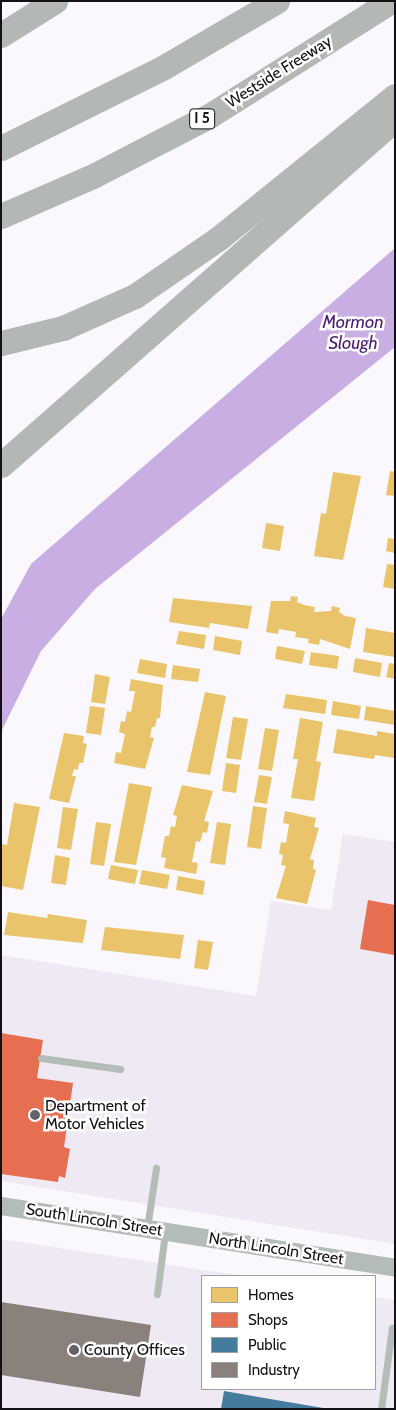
<!DOCTYPE html>
<html>
<head>
<meta charset="utf-8">
<style>
  body { margin:0 }
  #map { position:relative; width:396px; height:1410px; overflow:hidden; background:#faf8fd; font-family:Cabin,sans-serif }
  div>[style] { position:absolute }
  [style*='--x'] { left:calc(var(--x)*1px); top:calc(var(--y)*1px); width:calc(var(--w)*1px); rotate:calc(var(--a)*1deg) }
  .built>* { inset:0; background:#eee9f3 }
  .water>* { inset:0; background:#c9aee4 }
  .homes>* { inset:0; background:#e9c46a }
  .shops>* { inset:0; background:#e76f51 }
  .public>* { inset:0; background:#457b9d }
  .industry>* { inset:0; background:#8a817c }
  .service>* { height:7px; margin:-3.5px; padding:0 3.5px; transform-origin:3.5px; border-radius:3.5px; background:#b4bcb7 }
  .tertiary>* { height:18px; margin:-9px; padding:0 9px; transform-origin:9px; border-radius:9px; background:#b4bcb7 }
  .motorway>* { height:25px; margin:-12.5px; padding:0 12.5px; transform-origin:12.5px; border-radius:12.5px; background:#b3b8b6 }
  .dots>* { width:14px; height:14px; translate:-50% -50%; box-sizing:border-box; border:2px solid #fff; border-radius:50% }
  span { translate:-50% -50%; white-space:nowrap; text-align:center; line-height:1.15; -webkit-text-stroke:5px #fff; paint-order:stroke }
  .shield-label span { padding:1px 4px; background:#fff; border:1px solid; border-radius:4px; -webkit-text-stroke-width:0 }
  .shield-label { font-size:15px; color:#131016; font-weight:700 }
  .street-label { font-size:16px; color:#131016 }
  .poi-label { font-size:16px; color:#131016 }
  .left { translate:0 -50%; text-align:left }
  .water-label { font-size:18px; color:#4d1a72; font-style:italic }
  .frame { position:absolute; inset:0; border:2px solid #131016; pointer-events:none }
  .legend { position:absolute; left:201px; top:1275px; width:175px; height:115px; box-sizing:border-box; background:#fff; border:1px solid #a19fa2; margin:0; padding:6px 9px; list-style:none; font-size:15px; color:#131016 }
  .legend li { display:flex; align-items:center; gap:10px; height:25px }
  .legend b { width:25px; border:1px solid #a19fa2 }
</style>
</head>
<body>
<div id="map">
  <div class="built">
    <i style="clip-path:polygon(343px 834px,395px 842px,395px 1244px,1px 1181px,1px 955px,256px 996px,271px 901px,331px 910px)"></i>
    <i style="clip-path:polygon(1px 1239px,243px 1276px,202px 1276px,202px 1389px,375px 1389px,375px 1297px,395px 1300px,395px 1409px,1px 1409px)"></i>
  </div>
  <div class="water">
    <i style="clip-path:polygon(395px 248px,395px 347px,95px 589px,41px 651px,1px 732px,1px 619px,31px 564px)"></i>
  </div>
  <div class="homes">
    <i style="clip-path:polygon(390px 471px,395px 472px,395px 496px,386px 495px)"></i>
    <i style="clip-path:polygon(333px 472px,361px 476px,343px 560px,314px 556px,321px 513px,326px 514px)"></i>
    <i style="clip-path:polygon(266px 523px,284px 526px,280px 551px,262px 548px)"></i>
    <i style="clip-path:polygon(388px 538px,395px 539px,395px 553px,386px 551px)"></i>
    <i style="clip-path:polygon(387px 564px,395px 565px,395px 589px,383px 587px)"></i>
    <i style="clip-path:polygon(291px 596px,298px 597px,297px 602px,304px 605px,315px 607px,314px 612px,331px 611px,332px 606px,340px 608px,339px 612px,345px 616px,356px 618px,350px 649px,320px 639px,319px 645px,308px 643px,309px 639px,295px 637px,296px 632px,279px 629px,278px 634px,266px 632px,271px 601px,290px 601px)"></i>
    <i style="clip-path:polygon(173px 598px,252px 606px,248px 629px,210px 623px,209px 628px,169px 622px)"></i>
    <i style="clip-path:polygon(366px 628px,395px 633px,395px 657px,363px 652px)"></i>
    <i style="clip-path:polygon(179px 631px,206px 635px,204px 649px,176px 644px)"></i>
    <i style="clip-path:polygon(215px 636px,242px 641px,240px 655px,213px 650px)"></i>
    <i style="clip-path:polygon(277px 646px,305px 651px,302px 664px,275px 659px)"></i>
    <i style="clip-path:polygon(311px 652px,339px 656px,337px 669px,309px 665px)"></i>
    <i style="clip-path:polygon(355px 658px,382px 663px,380px 677px,353px 672px)"></i>
    <i style="clip-path:polygon(140px 659px,167px 664px,165px 678px,137px 673px)"></i>
    <i style="clip-path:polygon(389px 663px,395px 664px,395px 679px,386px 677px)"></i>
    <i style="clip-path:polygon(173px 665px,200px 669px,198px 682px,171px 679px)"></i>
    <i style="clip-path:polygon(95px 674px,110px 677px,105px 704px,91px 702px)"></i>
    <i style="clip-path:polygon(131px 679px,163px 685px,160px 718px,157px 718px,155px 727px,152px 727px,150px 737px,154px 738px,145px 769px,114px 763px,116px 752px,121px 753px,125px 734px,119px 732px,121px 721px,125px 722px,127px 711px,131px 712px,135px 691px,129px 691px)"></i>
    <i style="clip-path:polygon(205px 692px,226px 696px,210px 775px,187px 772px)"></i>
    <i style="clip-path:polygon(286px 694px,327px 700px,325px 714px,283px 708px)"></i>
    <i style="clip-path:polygon(333px 701px,361px 706px,359px 719px,331px 715px)"></i>
    <i style="clip-path:polygon(90px 706px,105px 708px,101px 735px,86px 733px)"></i>
    <i style="clip-path:polygon(366px 706px,395px 711px,395px 725px,364px 720px)"></i>
    <i style="clip-path:polygon(233px 717px,248px 719px,241px 760px,226px 758px)"></i>
    <i style="clip-path:polygon(300px 718px,323px 722px,316px 761px,321px 762px,314px 801px,291px 798px,298px 759px,293px 759px)"></i>
    <i style="clip-path:polygon(265px 728px,279px 730px,272px 771px,258px 769px)"></i>
    <i style="clip-path:polygon(337px 729px,377px 736px,377px 731px,395px 734px,395px 758px,375px 755px,374px 759px,333px 753px)"></i>
    <i style="clip-path:polygon(64px 733px,84px 736px,83px 743px,87px 744px,83px 763px,79px 763px,78px 770px,74px 769px,72px 776px,76px 776px,69px 803px,49px 799px)"></i>
    <i style="clip-path:polygon(226px 763px,240px 765px,236px 793px,222px 791px)"></i>
    <i style="clip-path:polygon(259px 775px,272px 777px,267px 804px,254px 802px)"></i>
    <i style="clip-path:polygon(129px 783px,152px 787px,136px 865px,114px 862px)"></i>
    <i style="clip-path:polygon(182px 785px,213px 791px,204px 821px,209px 822px,207px 833px,203px 832px,200px 842px,196px 841px,192px 862px,198px 863px,196px 874px,164px 868px,166px 858px,161px 857px,165px 836px,169px 836px,171px 826px,175px 827px,177px 816px,173px 815px)"></i>
    <i style="clip-path:polygon(14px 803px,40px 807px,23px 890px,1px 886px,1px 848px,2px 844px,7px 845px)"></i>
    <i style="clip-path:polygon(253px 806px,267px 808px,261px 849px,247px 847px)"></i>
    <i style="clip-path:polygon(63px 807px,78px 809px,71px 850px,57px 848px)"></i>
    <i style="clip-path:polygon(285px 811px,316px 818px,314px 827px,319px 828px,310px 859px,314px 860px,313px 869px,316px 870px,307px 904px,276px 898px,286px 866px,281px 865px,283px 855px,279px 854px,281px 842px,286px 843px,289px 824px,283px 823px)"></i>
    <i style="clip-path:polygon(96px 822px,111px 824px,104px 866px,90px 864px)"></i>
    <i style="clip-path:polygon(217px 822px,231px 824px,225px 865px,210px 863px)"></i>
    <i style="clip-path:polygon(55px 855px,70px 858px,66px 885px,51px 883px)"></i>
    <i style="clip-path:polygon(111px 865px,138px 870px,135px 884px,108px 879px)"></i>
    <i style="clip-path:polygon(142px 870px,170px 875px,167px 889px,139px 884px)"></i>
    <i style="clip-path:polygon(178px 876px,205px 881px,203px 895px,176px 890px)"></i>
    <i style="clip-path:polygon(8px 912px,47px 918px,48px 914px,87px 920px,83px 943px,4px 935px)"></i>
    <i style="clip-path:polygon(105px 927px,184px 935px,180px 959px,101px 950px)"></i>
    <i style="clip-path:polygon(198px 940px,213px 942px,208px 970px,194px 968px)"></i>
  </div>
  <div class="shops">
    <i style="clip-path:polygon(368px 900px,395px 905px,394px 955px,360px 949px)"></i>
    <i style="clip-path:polygon(1px 1033px,43px 1040px,37px 1078px,73px 1083px,64px 1147px,70px 1149px,65px 1178px,59px 1176px,58px 1182px,1px 1174px)"></i>
  </div>
  <div class="public">
    <i style="clip-path:polygon(224px 1391px,323px 1408px,323px 1409px,221px 1409px)"></i>
  </div>
  <div class="industry">
    <i style="clip-path:polygon(1px 1302px,151px 1325px,140px 1397px,1px 1375px)"></i>
  </div>
  <div class="service">
    <i style="--x:41;--y:1058;--w:80;--a:7.9"></i>
    <i style="--x:147;--y:1228;--w:61;--a:-81.5"></i>
    <i style="--x:157;--y:1294;--w:63;--a:-82.6"></i>
    <i style="--x:381;--y:1409;--w:82;--a:-82.3"></i>
  </div>
  <div class="tertiary">
    <i style="--x:1;--y:1206;--w:399;--a:8.9"></i>
  </div>
  <div class="motorway">
    <i style="--x:1;--y:35;--w:64;--a:-32.2"></i>
    <i style="--x:1;--y:148;--w:182;--a:-26.4"></i>
    <i style="--x:164;--y:67;--w:131;--a:-30.3"></i>
    <i style="--x:1;--y:216;--w:100;--a:-23.5"></i>
    <i style="--x:93;--y:176;--w:131;--a:-27.3"></i>
    <i style="--x:209;--y:116;--w:215;--a:-32.3"></i>
    <i style="--x:1;--y:343;--w:64;--a:-13.6"></i>
    <i style="--x:63;--y:328;--w:79;--a:-24"></i>
    <i style="--x:135;--y:296;--w:102;--a:-34.6"></i>
    <i style="--x:219;--y:238;--w:226;--a:-38.9"></i>
    <i style="--x:1;--y:465;--w:524;--a:-41.29"></i>
  </div>
  <div class="dots">
    <i style="left:35px;top:1115px;background:#646167"></i>
    <i style="left:74px;top:1350px;background:#646167"></i>
  </div>
  <div class="shield-label">
    <span style="left:202px;top:119px">I 5</span>
  </div>
  <div class="street-label">
    <span style="left:279px;top:72px;rotate:-32deg">Westside Freeway</span>
    <span style="left:94px;top:1220px;rotate:9deg">South Lincoln Street</span>
    <span style="left:276px;top:1249px;rotate:9deg">North Lincoln Street</span>
  </div>
  <div class="poi-label">
    <span class="left" style="left:45px;top:1115px">Department of<br>Motor Vehicles</span>
    <span class="left" style="left:84px;top:1350px">County Offices</span>
  </div>
  <div class="water-label">
    <span style="left:353px;top:333px">Mormon<br>Slough</span>
  </div>
  <div class="frame"></div>
  <ul class="legend">
  <li><b style="height:14px;background:#e9c46a"></b>Homes</li>
  <li><b style="height:14px;background:#e76f51"></b>Shops</li>
  <li><b style="height:14px;background:#457b9d"></b>Public</li>
  <li><b style="height:14px;background:#8a817c"></b>Industry</li>
  </ul>
</div>
</body>
</html>
